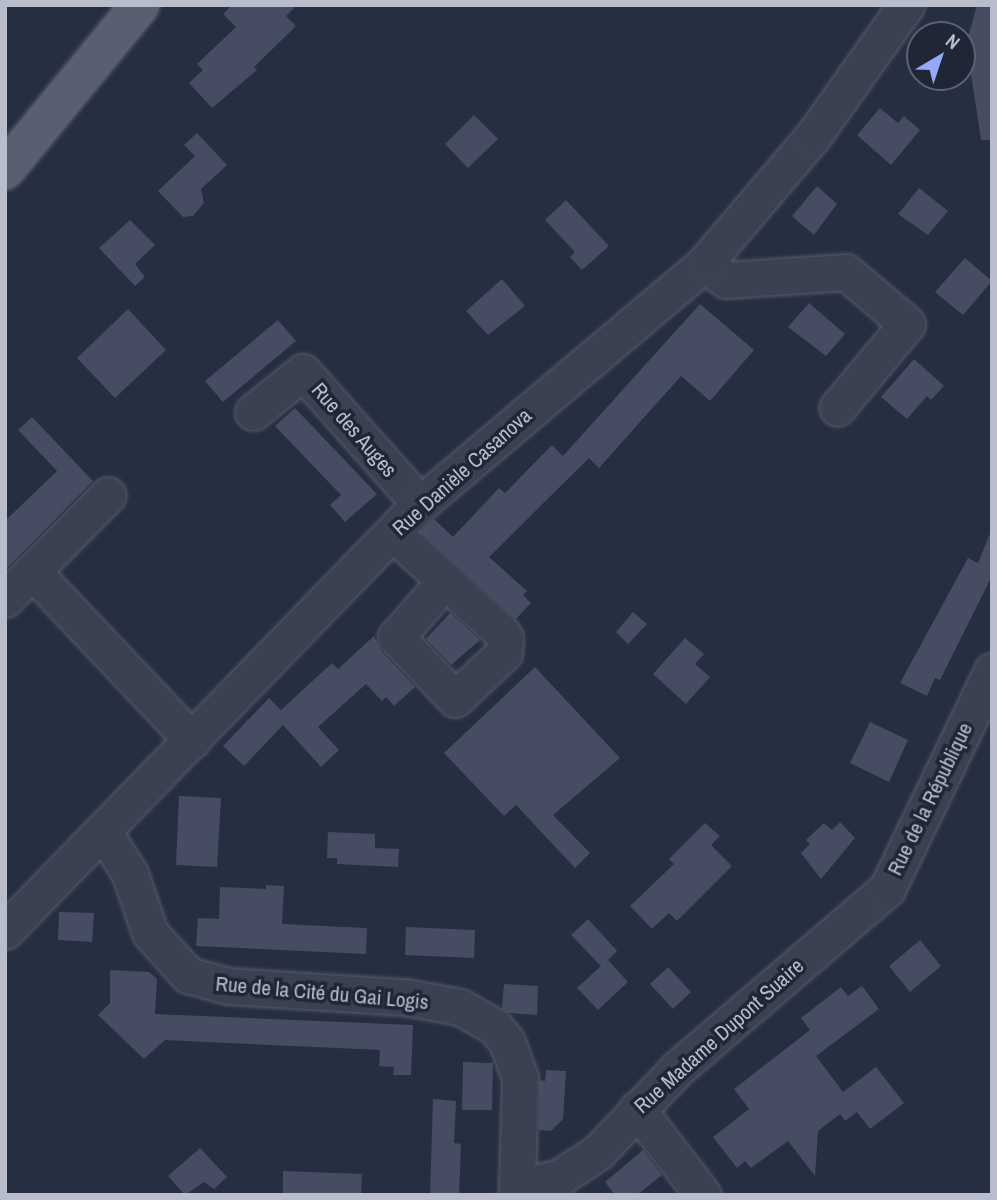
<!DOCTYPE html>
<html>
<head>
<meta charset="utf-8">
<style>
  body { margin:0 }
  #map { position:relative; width:997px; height:1200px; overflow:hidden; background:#262e41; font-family:"Archivo Narrow",sans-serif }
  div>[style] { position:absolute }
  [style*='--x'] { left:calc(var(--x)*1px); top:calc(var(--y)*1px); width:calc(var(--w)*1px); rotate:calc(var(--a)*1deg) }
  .building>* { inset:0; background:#464d63 }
  .roads { filter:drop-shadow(0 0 2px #565c6b) drop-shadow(0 0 2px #565c6b) }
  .minor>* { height:35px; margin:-17.5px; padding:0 17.5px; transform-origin:17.5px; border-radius:17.5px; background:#3b4151 }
  .major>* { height:38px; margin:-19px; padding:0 19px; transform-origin:19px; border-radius:19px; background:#595f71 }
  span { translate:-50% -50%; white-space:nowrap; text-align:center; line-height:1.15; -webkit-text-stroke:7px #1f2636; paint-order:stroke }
  .street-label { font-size:21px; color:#b8bccb }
  .frame { position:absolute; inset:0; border:7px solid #b8bccb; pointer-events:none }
  .north { position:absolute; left:906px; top:21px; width:70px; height:70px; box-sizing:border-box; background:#1f2636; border:2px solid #5c6272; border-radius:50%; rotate:39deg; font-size:19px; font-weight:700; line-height:28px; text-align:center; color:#b8bccb }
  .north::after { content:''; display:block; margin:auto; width:24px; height:32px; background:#91a9f7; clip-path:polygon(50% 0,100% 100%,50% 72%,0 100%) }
</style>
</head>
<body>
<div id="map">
  <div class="building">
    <i style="clip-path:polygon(232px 5px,297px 5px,286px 16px,296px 26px,254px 67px,257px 70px,212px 108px,189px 83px,203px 70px,197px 64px,236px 27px,223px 14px)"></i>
    <i style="clip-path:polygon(977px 5px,992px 5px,992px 140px,981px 140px,970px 67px,974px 55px,964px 51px)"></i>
    <i style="clip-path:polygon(880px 108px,898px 123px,904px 116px,920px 130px,891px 165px,857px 135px)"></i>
    <i style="clip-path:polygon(474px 115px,498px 139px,468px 168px,445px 144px)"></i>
    <i style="clip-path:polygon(197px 133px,227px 165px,201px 189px,204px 203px,193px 216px,183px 217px,158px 191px,195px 156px,184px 145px)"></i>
    <i style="clip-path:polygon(817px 186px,837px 204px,814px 235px,792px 216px)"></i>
    <i style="clip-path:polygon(919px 188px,948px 211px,928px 235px,898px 214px)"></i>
    <i style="clip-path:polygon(566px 200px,609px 246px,582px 270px,570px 257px,575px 252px,545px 220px)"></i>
    <i style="clip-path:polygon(130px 220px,155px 245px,135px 264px,145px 277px,135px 286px,99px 248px)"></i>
    <i style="clip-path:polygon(965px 258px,992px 281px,963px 315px,935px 292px)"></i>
    <i style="clip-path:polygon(502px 279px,525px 306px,488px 335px,466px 311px)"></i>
    <i style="clip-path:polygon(809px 303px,845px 334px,826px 356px,788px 327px)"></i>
    <i style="clip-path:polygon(700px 304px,754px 350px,710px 401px,681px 376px,599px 468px,589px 458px,489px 557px,527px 591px,523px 595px,531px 603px,516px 619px,421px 532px,434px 519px,453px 537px,499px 488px,505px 493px,552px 445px,563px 456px)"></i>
    <i style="clip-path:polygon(128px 309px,166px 350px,115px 398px,77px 358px)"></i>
    <i style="clip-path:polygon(278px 320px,296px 341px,223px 402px,205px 381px)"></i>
    <i style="clip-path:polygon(914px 359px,944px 386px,931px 400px,927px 396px,907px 419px,881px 397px)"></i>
    <i style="clip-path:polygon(295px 408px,377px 494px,345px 522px,330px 505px,341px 495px,275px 426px)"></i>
    <i style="clip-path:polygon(32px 417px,93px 481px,5px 570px,5px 521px,57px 471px,18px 430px)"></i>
    <i style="clip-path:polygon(991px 531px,992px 576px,940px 680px,935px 678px,927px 696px,900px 683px,968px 558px,978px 563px)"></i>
    <i style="clip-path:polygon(633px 612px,647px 624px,628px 644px,616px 632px)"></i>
    <i style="clip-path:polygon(450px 613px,480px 640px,451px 665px,426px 639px)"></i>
    <i style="clip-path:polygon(374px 636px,381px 651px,415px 687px,394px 706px,386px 697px,382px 701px,366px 684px,318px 727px,339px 750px,321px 767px,283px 725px,244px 766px,223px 746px,269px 698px,281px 710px,332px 663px,338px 669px)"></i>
    <i style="clip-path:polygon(685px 638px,704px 654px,695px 664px,710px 677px,686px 704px,653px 674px)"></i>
    <i style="clip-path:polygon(535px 667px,620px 758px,553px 815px,590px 853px,575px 868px,516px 805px,504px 816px,444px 753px)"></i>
    <i style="clip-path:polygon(870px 722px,908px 740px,889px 782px,850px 763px)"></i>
    <i style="clip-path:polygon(179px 796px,221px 798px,217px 867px,176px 865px)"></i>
    <i style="clip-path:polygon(840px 822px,855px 838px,821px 879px,801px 853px,810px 844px,806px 840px,824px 823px,832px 830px)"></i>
    <i style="clip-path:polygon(705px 823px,720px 836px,711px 845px,732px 866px,677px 921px,669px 913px,652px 929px,630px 906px,674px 864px,669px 859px)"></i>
    <i style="clip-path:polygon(328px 832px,375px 834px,375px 848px,399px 849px,398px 867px,337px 864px,337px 858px,327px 858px)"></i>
    <i style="clip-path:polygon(266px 885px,284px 886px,282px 924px,367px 928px,366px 954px,196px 946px,198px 918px,219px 919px,220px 887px,266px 889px)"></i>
    <i style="clip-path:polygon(59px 912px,94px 913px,92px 942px,58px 940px)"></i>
    <i style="clip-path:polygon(588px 919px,617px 951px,608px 960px,628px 982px,598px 1010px,577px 988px,601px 966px,571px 935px)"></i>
    <i style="clip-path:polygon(406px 927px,475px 930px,474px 958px,405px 955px)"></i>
    <i style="clip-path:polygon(920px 940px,941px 966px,910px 992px,889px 966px)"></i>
    <i style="clip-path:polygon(668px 967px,691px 992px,673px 1009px,650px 984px)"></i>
    <i style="clip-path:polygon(110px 970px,149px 972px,157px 979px,155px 1014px,413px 1025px,411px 1075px,393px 1075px,394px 1067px,379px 1066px,380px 1050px,165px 1040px,144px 1059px,98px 1015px,110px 1003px)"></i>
    <i style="clip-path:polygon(504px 984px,538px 986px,537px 1015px,509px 1013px,502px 1008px)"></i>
    <i style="clip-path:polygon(862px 986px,879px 1009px,816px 1056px,843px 1092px,876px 1067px,904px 1103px,870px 1129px,857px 1112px,845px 1121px,840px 1114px,818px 1131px,815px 1176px,788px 1141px,751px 1168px,745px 1161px,737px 1168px,713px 1137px,749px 1109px,734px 1089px,810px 1030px,801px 1018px,841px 987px,848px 996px)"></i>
    <i style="clip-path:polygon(463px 1062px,493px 1063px,492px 1110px,462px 1110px)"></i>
    <i style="clip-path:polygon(546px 1070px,566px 1071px,563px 1119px,551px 1131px,539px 1130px,540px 1080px,545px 1081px)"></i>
    <i style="clip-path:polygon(433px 1099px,456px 1101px,454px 1143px,461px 1144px,459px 1195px,430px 1195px)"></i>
    <i style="clip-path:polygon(200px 1148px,227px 1177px,214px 1189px,204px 1182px,185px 1195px,168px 1176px)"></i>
    <i style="clip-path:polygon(643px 1150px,662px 1175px,637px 1195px,615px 1195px,605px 1182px)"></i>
    <i style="clip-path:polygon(283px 1171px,362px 1174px,361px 1195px,283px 1193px)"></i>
  </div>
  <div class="roads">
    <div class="minor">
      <i style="--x:704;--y:264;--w:27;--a:36"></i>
      <i style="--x:726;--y:280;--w:120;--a:-3.8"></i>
      <i style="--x:846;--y:272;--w:80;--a:40.4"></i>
      <i style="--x:907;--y:324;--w:109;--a:129.8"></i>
      <i style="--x:253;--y:412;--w:64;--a:-38.7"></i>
      <i style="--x:303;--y:372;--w:176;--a:48.4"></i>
      <i style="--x:393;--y:533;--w:147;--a:42.5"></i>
      <i style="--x:501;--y:632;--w:7;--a:56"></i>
      <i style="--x:505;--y:638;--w:15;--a:94"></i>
      <i style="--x:504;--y:653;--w:67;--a:136.8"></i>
      <i style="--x:455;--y:699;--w:86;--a:-133.6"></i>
      <i style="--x:396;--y:637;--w:74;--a:-48.8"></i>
      <i style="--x:32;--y:571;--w:233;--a:46.6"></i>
      <i style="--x:5;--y:599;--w:146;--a:-45.3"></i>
      <i style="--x:104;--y:833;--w:49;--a:57.6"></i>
      <i style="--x:130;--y:874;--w:62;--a:71.3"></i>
      <i style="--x:150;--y:933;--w:57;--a:47.9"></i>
      <i style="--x:188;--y:975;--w:41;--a:15.4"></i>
      <i style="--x:228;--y:986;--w:177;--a:3.6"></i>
      <i style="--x:405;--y:997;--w:56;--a:10.3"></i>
      <i style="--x:460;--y:1007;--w:40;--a:29.7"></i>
      <i style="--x:495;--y:1027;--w:19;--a:51"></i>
      <i style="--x:507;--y:1042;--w:38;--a:70"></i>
      <i style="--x:520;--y:1078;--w:109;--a:91.6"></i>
      <i style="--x:5;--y:931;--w:595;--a:-45.82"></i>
      <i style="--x:420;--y:504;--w:372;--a:-40.2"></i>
      <i style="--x:704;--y:264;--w:168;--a:-49.6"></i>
      <i style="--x:813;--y:136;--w:161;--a:-54.6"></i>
      <i style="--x:637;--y:1109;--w:108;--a:52.5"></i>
      <i style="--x:517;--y:1195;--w:8;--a:-90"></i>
      <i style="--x:517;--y:1187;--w:44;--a:-13.1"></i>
      <i style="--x:560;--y:1177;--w:45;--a:-33.3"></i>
      <i style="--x:598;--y:1152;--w:116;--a:-46.4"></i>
      <i style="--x:678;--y:1068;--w:275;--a:-40.6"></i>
      <i style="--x:887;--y:889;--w:242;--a:-64.3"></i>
    </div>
    <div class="major">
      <i style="--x:5;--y:170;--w:213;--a:-50.7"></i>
    </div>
  </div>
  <div class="street-label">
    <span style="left:354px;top:430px;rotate:49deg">Rue des Auges</span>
    <span style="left:462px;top:472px;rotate:-42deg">Rue Danièle Casanova</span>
    <span style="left:930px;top:799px;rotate:-64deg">Rue de la République</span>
    <span style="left:322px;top:993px;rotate:5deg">Rue de la Cité du Gai Logis</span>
    <span style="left:719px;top:1036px;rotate:-42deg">Rue Madame Dupont Suaire</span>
  </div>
  <div class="frame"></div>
  <div class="north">N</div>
</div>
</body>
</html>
